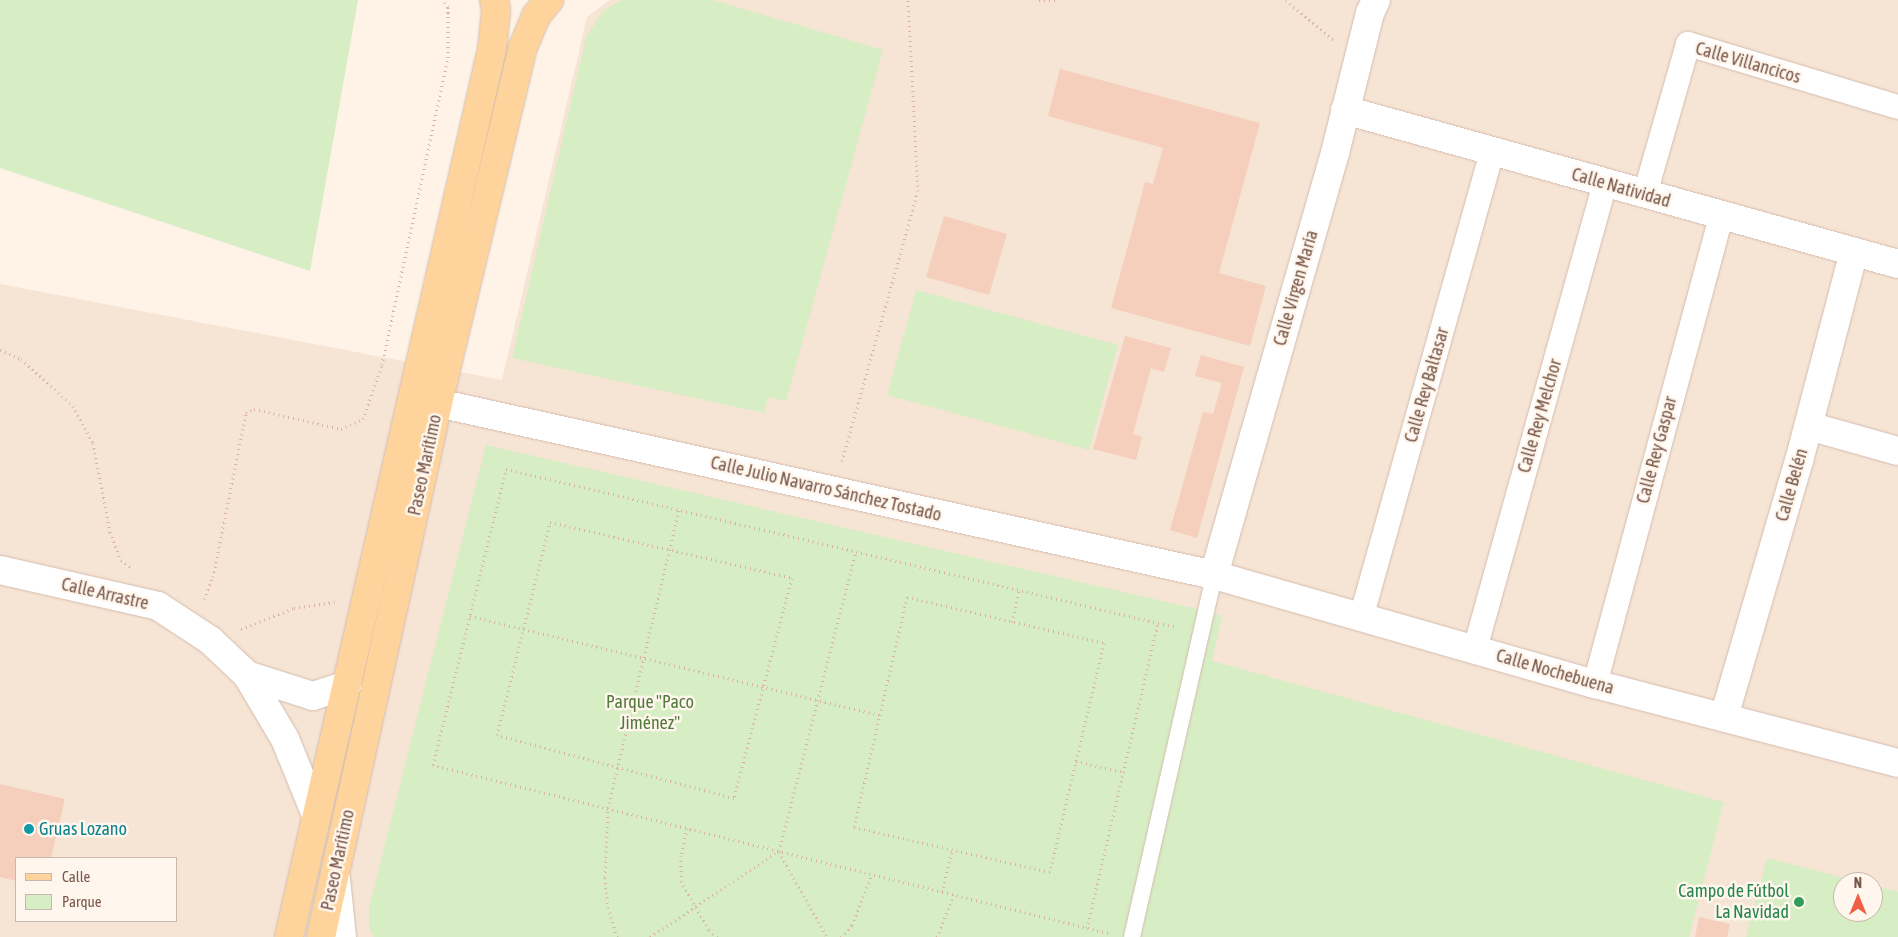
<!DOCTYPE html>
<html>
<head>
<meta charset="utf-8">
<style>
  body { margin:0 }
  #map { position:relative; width:1898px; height:937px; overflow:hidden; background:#fef3e6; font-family:"Asap Condensed",sans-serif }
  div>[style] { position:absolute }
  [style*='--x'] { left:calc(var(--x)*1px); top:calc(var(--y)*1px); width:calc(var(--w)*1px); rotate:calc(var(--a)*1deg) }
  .residential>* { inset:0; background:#f6e4d4 }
  .green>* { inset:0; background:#d7edc3 }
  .building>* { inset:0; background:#f5cfbc }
  .path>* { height:3px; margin-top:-1.5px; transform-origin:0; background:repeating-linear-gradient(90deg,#dab29f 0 1px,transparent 0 5px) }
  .roads { filter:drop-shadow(0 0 1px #d3bcae) drop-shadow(0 0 1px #d3bcae) }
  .service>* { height:16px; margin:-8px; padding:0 8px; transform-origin:8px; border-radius:8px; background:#fff }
  .pedestrian>* { height:24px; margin:-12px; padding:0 12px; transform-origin:12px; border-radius:12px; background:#fff }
  .minor>* { height:28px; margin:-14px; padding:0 14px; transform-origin:14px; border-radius:14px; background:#fff }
  .tertiary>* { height:28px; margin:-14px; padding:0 14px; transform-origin:14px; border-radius:14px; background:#fff }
  .primary>* { height:28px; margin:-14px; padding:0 14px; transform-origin:14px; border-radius:14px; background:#ffd49c }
  .dots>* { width:14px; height:14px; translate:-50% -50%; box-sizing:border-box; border:2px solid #fff7ee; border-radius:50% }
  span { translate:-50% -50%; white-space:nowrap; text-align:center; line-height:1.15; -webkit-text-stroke:5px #fff7ee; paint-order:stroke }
  .street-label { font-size:18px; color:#795749 }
  .park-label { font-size:18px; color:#537a3d }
  .culture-label { font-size:18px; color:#0d838f }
  .left { translate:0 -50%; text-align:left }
  .leisure-label { font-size:18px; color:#27864d }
  .right { translate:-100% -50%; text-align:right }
  .legend { position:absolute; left:15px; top:857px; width:162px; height:65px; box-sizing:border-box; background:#fff7ee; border:1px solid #c9b7ac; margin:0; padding:6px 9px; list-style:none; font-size:15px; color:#795749 }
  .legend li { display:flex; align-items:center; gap:10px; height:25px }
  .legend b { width:25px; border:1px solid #c9b7ac }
  .north { position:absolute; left:1833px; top:872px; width:50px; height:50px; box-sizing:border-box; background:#fff7ee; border:1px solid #c9b7ac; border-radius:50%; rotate:0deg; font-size:14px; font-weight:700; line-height:20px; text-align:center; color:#795749 }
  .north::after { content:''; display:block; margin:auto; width:18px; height:22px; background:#ef5f44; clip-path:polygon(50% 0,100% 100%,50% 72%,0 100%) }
</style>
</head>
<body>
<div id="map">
  <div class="residential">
    <i style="clip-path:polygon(evenodd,610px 0,1898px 0,1898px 937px,0 937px,0 284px,502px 380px,587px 17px,610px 0,16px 858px,176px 858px,176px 921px,16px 921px,16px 858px,610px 0,1843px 882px,1873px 882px,1873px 912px,1843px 912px,1843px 882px)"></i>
  </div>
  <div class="green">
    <i style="clip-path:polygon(0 0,358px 0,310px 271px,0 168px)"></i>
    <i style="clip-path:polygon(622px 0,713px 0,883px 50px,786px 401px,768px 397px,764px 413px,512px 358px,586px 37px,603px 11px)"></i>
    <i style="clip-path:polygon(916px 290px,1118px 345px,1089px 450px,887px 395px)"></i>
    <i style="clip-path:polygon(486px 445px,1206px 611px,1222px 616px,1212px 661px,1724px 802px,1689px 937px,374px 937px,369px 928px,369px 907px)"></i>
    <i style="clip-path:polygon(1767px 858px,1860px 882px,1843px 882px,1843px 912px,1873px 912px,1873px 885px,1898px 892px,1898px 937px,1746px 937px)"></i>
  </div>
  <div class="building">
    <i style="clip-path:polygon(1060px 69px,1260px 123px,1219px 273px,1266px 286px,1250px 346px,1111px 308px,1145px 182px,1153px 184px,1163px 148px,1048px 116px)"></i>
    <i style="clip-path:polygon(944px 216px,1007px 234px,989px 295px,926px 277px)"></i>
    <i style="clip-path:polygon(1125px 336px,1171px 348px,1164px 372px,1151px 368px,1133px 434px,1142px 437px,1136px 460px,1093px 449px)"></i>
    <i style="clip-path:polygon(1201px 355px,1244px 367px,1197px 538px,1170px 530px,1203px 412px,1213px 414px,1222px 383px,1195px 376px)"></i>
    <i style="clip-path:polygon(0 784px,65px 799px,51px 858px,16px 858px,16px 881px,0 877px)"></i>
    <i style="clip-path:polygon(1699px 917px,1730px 924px,1727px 937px,1695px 937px)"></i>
  </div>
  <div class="path">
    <i style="--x:1039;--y:0;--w:17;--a:0"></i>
    <i style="--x:1286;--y:0;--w:62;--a:40.4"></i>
    <i style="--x:0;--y:350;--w:23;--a:23"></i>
    <i style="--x:21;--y:359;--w:70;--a:42.1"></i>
    <i style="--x:73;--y:406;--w:42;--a:61.6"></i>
    <i style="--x:93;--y:443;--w:91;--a:79.2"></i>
    <i style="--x:110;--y:532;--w:30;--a:69"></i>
    <i style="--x:121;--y:560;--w:14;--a:36"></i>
    <i style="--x:842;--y:461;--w:280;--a:-74.3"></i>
    <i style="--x:918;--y:191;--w:191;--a:-93"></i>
    <i style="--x:550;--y:522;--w:248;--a:13"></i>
    <i style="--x:792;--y:578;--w:228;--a:104.8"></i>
    <i style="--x:734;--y:798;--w:245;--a:-165.1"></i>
    <i style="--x:497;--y:735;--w:219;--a:-76"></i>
    <i style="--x:907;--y:597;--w:202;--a:13.1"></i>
    <i style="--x:1104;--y:643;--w:235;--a:103.3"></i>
    <i style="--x:1050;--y:872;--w:201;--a:-167.1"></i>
    <i style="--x:854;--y:827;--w:236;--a:-77"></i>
    <i style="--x:204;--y:599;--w:24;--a:-68"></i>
    <i style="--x:213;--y:577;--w:167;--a:-78.6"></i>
    <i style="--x:246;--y:413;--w:9;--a:-27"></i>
    <i style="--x:254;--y:409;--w:89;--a:12.9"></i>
    <i style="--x:341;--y:429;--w:24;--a:-24"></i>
    <i style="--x:363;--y:419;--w:57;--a:-70.6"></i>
    <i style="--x:382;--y:365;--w:314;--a:-77.9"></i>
    <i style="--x:448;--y:58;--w:51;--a:-90"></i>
    <i style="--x:448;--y:7;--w:9;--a:-126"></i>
    <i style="--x:470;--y:616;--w:421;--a:13.6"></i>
    <i style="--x:1012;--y:622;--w:32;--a:-77"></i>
    <i style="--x:241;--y:629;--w:57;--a:-21.6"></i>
    <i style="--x:294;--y:608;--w:41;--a:-8.3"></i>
    <i style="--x:1076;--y:761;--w:48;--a:13.2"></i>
    <i style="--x:687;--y:828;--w:29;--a:102"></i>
    <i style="--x:681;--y:856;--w:25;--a:90"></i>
    <i style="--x:681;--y:881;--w:56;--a:60.3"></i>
    <i style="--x:709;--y:930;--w:11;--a:41"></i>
    <i style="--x:779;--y:852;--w:98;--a:60.5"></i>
    <i style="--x:942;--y:892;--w:43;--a:-76.6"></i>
    <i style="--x:1087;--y:928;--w:313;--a:-76.9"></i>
    <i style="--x:1108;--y:933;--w:696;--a:-166.02"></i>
    <i style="--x:433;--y:765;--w:305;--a:-76.1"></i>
    <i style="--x:506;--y:469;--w:688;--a:13.27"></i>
    <i style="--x:617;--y:937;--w:30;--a:-107"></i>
    <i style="--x:608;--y:908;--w:31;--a:-96"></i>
    <i style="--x:605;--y:877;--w:69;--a:-87.5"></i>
    <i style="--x:608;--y:808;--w:306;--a:-76.6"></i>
    <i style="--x:650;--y:937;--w:155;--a:-33.7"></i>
    <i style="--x:779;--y:851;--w:310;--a:-75.6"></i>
    <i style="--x:841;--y:937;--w:16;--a:-47"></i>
    <i style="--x:852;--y:925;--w:55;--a:-68.6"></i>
    <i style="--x:937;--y:937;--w:45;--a:-68"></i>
  </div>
  <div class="roads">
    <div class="service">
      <i style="--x:1132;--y:937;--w:371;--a:-77.2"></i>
    </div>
    <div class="pedestrian">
      <i style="--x:1645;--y:194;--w:156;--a:-74"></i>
      <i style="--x:1688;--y:44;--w:219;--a:16.7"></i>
      <i style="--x:1361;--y:618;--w:483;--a:-74.3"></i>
      <i style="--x:1475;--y:649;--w:484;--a:-74.4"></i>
      <i style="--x:1595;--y:684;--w:484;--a:-74.9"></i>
    </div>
    <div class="minor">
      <i style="--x:1809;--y:426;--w:92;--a:15.7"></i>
      <i style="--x:0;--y:570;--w:162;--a:12.8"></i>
      <i style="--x:158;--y:606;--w:62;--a:33.2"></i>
      <i style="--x:210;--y:640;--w:51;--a:43.4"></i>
      <i style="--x:247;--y:675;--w:74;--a:59.3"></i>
      <i style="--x:285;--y:739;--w:82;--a:67.8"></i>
      <i style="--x:247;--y:675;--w:69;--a:17.7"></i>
      <i style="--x:313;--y:696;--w:36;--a:-18"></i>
      <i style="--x:1724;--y:717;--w:267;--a:-73.7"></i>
      <i style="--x:1799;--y:461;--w:216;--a:-75.3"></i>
      <i style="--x:336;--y:879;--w:58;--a:84.1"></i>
    </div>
    <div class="tertiary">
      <i style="--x:1345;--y:110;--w:574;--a:15.56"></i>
      <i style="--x:438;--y:403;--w:795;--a:12.5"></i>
      <i style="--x:1214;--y:575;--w:396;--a:16"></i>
      <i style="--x:1595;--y:684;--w:313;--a:14.6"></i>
      <i style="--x:1214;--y:575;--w:439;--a:-74"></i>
      <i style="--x:1335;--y:153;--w:144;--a:-76"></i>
      <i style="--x:1370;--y:13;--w:14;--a:-65"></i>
    </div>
    <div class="primary">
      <i style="--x:289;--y:937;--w:911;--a:-77.12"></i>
      <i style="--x:492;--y:49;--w:39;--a:-84"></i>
      <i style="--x:496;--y:10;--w:10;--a:-101"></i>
      <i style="--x:321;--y:937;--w:547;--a:-77.64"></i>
      <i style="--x:438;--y:403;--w:366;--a:-76.6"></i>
      <i style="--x:523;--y:47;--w:34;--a:-67"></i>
      <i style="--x:536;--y:16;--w:21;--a:-51"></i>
    </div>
  </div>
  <div class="dots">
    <i style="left:29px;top:829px;background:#0f9aa8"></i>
    <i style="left:1799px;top:902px;background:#2e9e5b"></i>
  </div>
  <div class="street-label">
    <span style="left:1748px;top:63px;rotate:16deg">Calle Villancicos</span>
    <span style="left:1621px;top:188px;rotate:16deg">Calle Natividad</span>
    <span style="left:1296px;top:288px;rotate:-74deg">Calle Virgen María</span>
    <span style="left:1427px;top:385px;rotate:-74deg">Calle Rey Baltasar</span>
    <span style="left:1540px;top:416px;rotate:-74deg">Calle Rey Melchor</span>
    <span style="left:1657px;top:450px;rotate:-75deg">Calle Rey Gaspar</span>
    <span style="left:425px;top:465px;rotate:-78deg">Paseo Marítimo</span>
    <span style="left:1792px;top:485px;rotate:-74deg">Calle Belén</span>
    <span style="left:826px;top:489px;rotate:13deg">Calle Julio Navarro Sánchez Tostado</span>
    <span style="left:105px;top:594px;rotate:13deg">Calle Arrastre</span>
    <span style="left:1555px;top:672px;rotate:16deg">Calle Nochebuena</span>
    <span style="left:338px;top:860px;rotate:-78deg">Paseo Marítimo</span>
  </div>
  <div class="park-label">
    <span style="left:650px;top:713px">Parque "Paco<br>Jiménez"</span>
  </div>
  <div class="culture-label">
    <span class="left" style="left:39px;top:829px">Gruas Lozano</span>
  </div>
  <div class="leisure-label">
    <span class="right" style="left:1789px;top:902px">Campo de Fútbol<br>La Navidad</span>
  </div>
  <ul class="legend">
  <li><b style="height:6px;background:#ffd49c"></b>Calle</li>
  <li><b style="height:14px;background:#d7edc3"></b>Parque</li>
  </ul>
  <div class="north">N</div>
</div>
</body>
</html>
